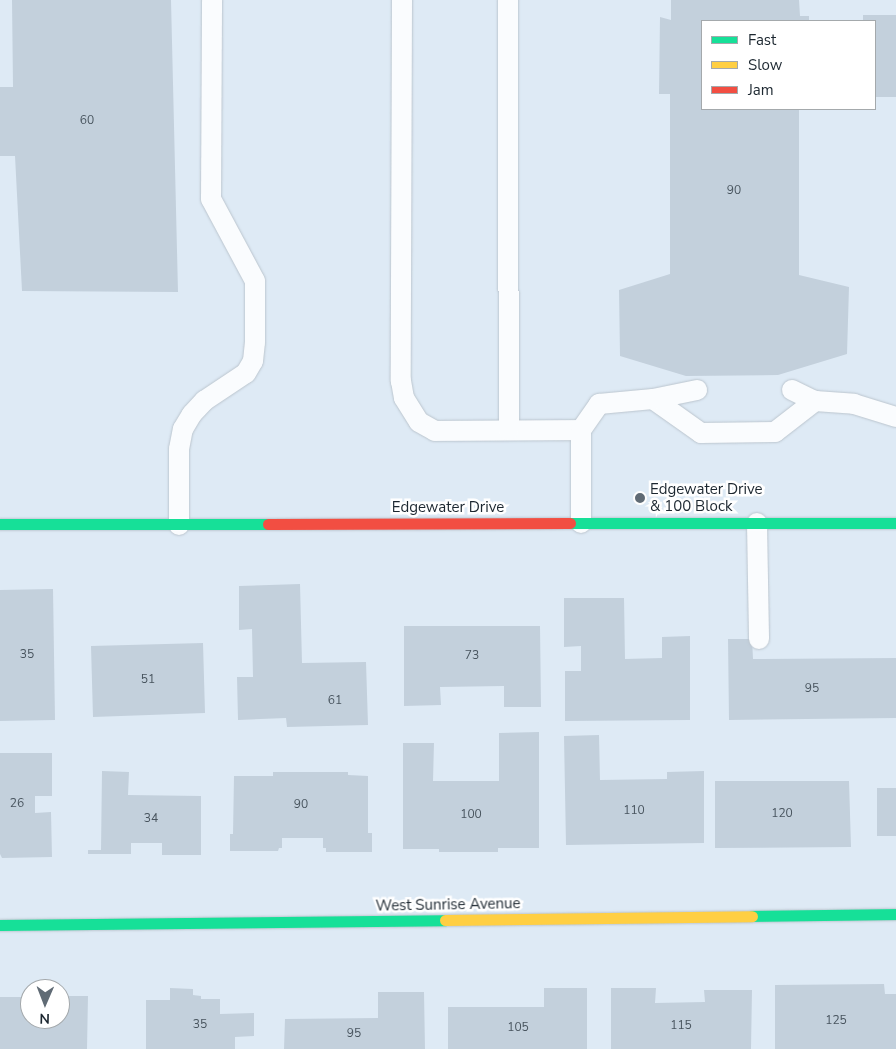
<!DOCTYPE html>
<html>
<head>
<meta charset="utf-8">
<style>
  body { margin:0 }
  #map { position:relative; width:896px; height:1049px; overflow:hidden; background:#deeaf5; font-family:"Nunito Sans",sans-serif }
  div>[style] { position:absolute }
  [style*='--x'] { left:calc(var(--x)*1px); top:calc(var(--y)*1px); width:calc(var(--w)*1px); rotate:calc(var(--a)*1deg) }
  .building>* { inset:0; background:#c3d0dc }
  .roads { filter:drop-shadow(0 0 1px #bbc5ce) drop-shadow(0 0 1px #bbc5ce) }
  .lane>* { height:20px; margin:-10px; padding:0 10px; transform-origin:10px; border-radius:10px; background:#fafcfe }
  .fast>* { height:11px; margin:-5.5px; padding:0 5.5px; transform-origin:5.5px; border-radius:5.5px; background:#16e098 }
  .slow>* { height:11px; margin:-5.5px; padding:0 5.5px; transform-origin:5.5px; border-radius:5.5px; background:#ffcf43 }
  .jam>* { height:11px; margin:-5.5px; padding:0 5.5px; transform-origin:5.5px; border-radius:5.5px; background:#f24e42 }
  .dots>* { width:14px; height:14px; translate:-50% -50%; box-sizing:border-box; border:2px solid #fff; border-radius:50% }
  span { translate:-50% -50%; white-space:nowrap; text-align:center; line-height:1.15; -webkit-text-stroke:5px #fff; paint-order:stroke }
  .number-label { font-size:12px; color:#48545e }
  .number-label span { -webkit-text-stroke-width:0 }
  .poi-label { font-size:15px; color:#1c2730 }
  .left { translate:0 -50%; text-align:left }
  .street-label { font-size:15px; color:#1c2730 }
  .legend { position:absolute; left:701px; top:20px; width:175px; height:90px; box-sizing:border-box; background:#fff; border:1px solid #a4a9ac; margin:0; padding:6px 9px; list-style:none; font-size:15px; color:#1c2730 }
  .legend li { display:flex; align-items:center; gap:10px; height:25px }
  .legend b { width:25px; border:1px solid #a4a9ac }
  .north { position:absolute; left:20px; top:979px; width:50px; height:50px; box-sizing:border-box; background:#fff; border:1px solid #a4a9ac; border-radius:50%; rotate:181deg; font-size:14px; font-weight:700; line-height:20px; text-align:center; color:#1c2730 }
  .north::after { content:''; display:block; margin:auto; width:18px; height:22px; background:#606b75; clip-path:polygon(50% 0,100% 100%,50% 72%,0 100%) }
</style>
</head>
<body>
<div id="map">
  <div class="building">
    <i style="clip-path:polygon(12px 0,171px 0,178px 292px,22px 291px,15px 156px,0 156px,0 87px,13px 87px)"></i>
    <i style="clip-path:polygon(671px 0,799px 0,800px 16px,809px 16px,809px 21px,702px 21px,702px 109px,799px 109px,799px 275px,849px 287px,847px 354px,778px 375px,686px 376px,620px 356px,619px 290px,670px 274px,670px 94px,659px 94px,660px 17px,671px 20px)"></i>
    <i style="clip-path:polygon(863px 15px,896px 15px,896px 97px,875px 97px,875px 21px,863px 21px)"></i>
    <i style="clip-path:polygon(300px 584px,302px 663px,366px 662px,368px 725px,287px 727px,286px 718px,238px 720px,237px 677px,253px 677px,252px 629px,239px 630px,239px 586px)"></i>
    <i style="clip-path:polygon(53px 589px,55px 720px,0 721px,0 590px)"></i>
    <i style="clip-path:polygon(564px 598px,624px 598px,625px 659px,662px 658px,662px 637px,690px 636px,690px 720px,565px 721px,565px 671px,581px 671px,581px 646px,564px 647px)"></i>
    <i style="clip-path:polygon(404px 626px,540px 626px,541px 707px,504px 707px,504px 686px,440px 687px,441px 705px,404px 706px)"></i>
    <i style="clip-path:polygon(728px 639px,752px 639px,753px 659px,896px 658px,896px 718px,729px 720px)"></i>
    <i style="clip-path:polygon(203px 643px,205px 713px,93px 717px,91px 646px)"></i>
    <i style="clip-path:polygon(539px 732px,539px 848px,498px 848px,498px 852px,439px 852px,439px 849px,403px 849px,403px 743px,434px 743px,433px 781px,499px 781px,499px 733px)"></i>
    <i style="clip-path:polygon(599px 735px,600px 780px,667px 779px,667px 772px,704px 771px,704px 843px,566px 845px,564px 736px)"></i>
    <i style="clip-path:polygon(0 753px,52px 753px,52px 796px,35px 796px,35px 813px,51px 812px,52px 857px,2px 858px,0 854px)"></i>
    <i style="clip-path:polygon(102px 771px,129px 772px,128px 795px,201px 796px,201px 855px,162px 855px,162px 843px,131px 843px,131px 854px,88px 854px,88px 850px,101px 850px)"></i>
    <i style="clip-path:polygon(273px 772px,348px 772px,348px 775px,368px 776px,368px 833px,372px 833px,372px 852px,326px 852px,326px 848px,323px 848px,323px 838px,282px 838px,282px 848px,279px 848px,278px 851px,230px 851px,230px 834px,233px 834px,234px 776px,273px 776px)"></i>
    <i style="clip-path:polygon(715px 781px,849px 781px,851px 847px,715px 848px)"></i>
    <i style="clip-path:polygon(877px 788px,896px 788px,896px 836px,877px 836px)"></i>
    <i style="clip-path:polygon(884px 984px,885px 994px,896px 994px,896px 1049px,775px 1049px,775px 985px)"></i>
    <i style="clip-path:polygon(170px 988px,193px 989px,193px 995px,201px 996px,201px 999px,220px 999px,220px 1014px,254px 1013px,254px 1036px,235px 1037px,235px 1049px,146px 1049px,146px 1000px,170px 1000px)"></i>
    <i style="clip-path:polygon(544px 988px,587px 988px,587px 1049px,448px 1049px,448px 1007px,544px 1007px)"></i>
    <i style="clip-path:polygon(611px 988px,656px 988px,655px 1003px,705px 1002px,704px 990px,752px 990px,751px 1049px,611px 1049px)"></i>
    <i style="clip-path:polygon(378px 992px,424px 992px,425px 1049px,284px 1049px,285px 1019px,378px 1018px)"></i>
    <i style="clip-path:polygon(60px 996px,88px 996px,87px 1049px,0 1049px,0 997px,30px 997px,30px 1019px,60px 1019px)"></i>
  </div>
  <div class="roads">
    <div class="lane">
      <i style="--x:402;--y:0;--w:381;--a:90.2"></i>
      <i style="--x:401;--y:381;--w:17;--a:80"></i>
      <i style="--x:404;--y:398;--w:28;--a:58"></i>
      <i style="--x:419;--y:422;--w:18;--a:29"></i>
      <i style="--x:435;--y:431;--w:146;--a:-0.4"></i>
      <i style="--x:508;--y:0;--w:430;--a:89.9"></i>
      <i style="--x:792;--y:390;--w:25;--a:26"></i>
      <i style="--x:815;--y:401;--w:39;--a:4"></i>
      <i style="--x:854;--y:404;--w:44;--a:17.2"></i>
      <i style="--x:653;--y:399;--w:59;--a:35.3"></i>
      <i style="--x:701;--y:433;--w:74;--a:-0.8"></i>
      <i style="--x:775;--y:432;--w:51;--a:-37.8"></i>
      <i style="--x:581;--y:523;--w:93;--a:-90"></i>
      <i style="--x:581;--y:430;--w:32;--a:-55"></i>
      <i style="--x:599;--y:404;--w:54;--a:-5.3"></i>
      <i style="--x:653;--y:399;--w:45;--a:-11.6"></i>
      <i style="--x:757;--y:523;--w:116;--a:89"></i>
      <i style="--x:179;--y:525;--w:76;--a:-90"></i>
      <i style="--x:179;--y:449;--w:20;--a:-79"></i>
      <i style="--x:183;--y:429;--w:17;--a:-59"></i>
      <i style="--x:192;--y:414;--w:18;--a:-47"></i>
      <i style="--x:204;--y:401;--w:50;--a:-33.7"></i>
      <i style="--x:246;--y:373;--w:14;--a:-60"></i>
      <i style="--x:253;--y:361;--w:19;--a:-84"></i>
      <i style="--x:255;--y:342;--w:61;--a:-90"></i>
      <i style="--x:255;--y:281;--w:93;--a:-118.2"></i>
      <i style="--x:211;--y:199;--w:199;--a:-89.7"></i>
    </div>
    <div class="fast">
      <i style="--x:570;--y:523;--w:326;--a:0"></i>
      <i style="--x:0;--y:524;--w:268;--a:0"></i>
      <i style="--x:752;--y:916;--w:144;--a:-0.8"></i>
      <i style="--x:0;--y:925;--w:445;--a:-0.6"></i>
    </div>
    <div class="slow">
      <i style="--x:445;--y:920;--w:307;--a:-0.7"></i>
    </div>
    <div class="jam">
      <i style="--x:268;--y:524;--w:302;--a:-0.2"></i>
    </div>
  </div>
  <div class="dots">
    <i style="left:640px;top:498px;background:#606b75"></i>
  </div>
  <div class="number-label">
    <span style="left:87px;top:121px">60</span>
    <span style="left:734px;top:191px">90</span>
    <span style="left:27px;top:655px">35</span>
    <span style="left:472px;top:656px">73</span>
    <span style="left:148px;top:680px">51</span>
    <span style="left:812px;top:689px">95</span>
    <span style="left:335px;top:701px">61</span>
    <span style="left:17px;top:804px">26</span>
    <span style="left:301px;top:805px">90</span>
    <span style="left:634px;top:811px">110</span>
    <span style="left:782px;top:814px">120</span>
    <span style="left:471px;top:815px">100</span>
    <span style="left:151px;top:819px">34</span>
    <span style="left:836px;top:1021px">125</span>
    <span style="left:200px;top:1025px">35</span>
    <span style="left:681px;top:1026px">115</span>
    <span style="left:518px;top:1028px">105</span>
    <span style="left:354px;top:1034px">95</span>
  </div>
  <div class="poi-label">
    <span class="left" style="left:650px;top:498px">Edgewater Drive<br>&amp; 100 Block</span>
  </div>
  <div class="street-label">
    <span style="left:448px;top:508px">Edgewater Drive</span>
    <span style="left:448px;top:905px;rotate:-1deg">West Sunrise Avenue</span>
  </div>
  <ul class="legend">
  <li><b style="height:6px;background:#16e098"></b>Fast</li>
  <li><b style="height:6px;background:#ffcf43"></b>Slow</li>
  <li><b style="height:6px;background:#f24e42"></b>Jam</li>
  </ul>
  <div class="north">N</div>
</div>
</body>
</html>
